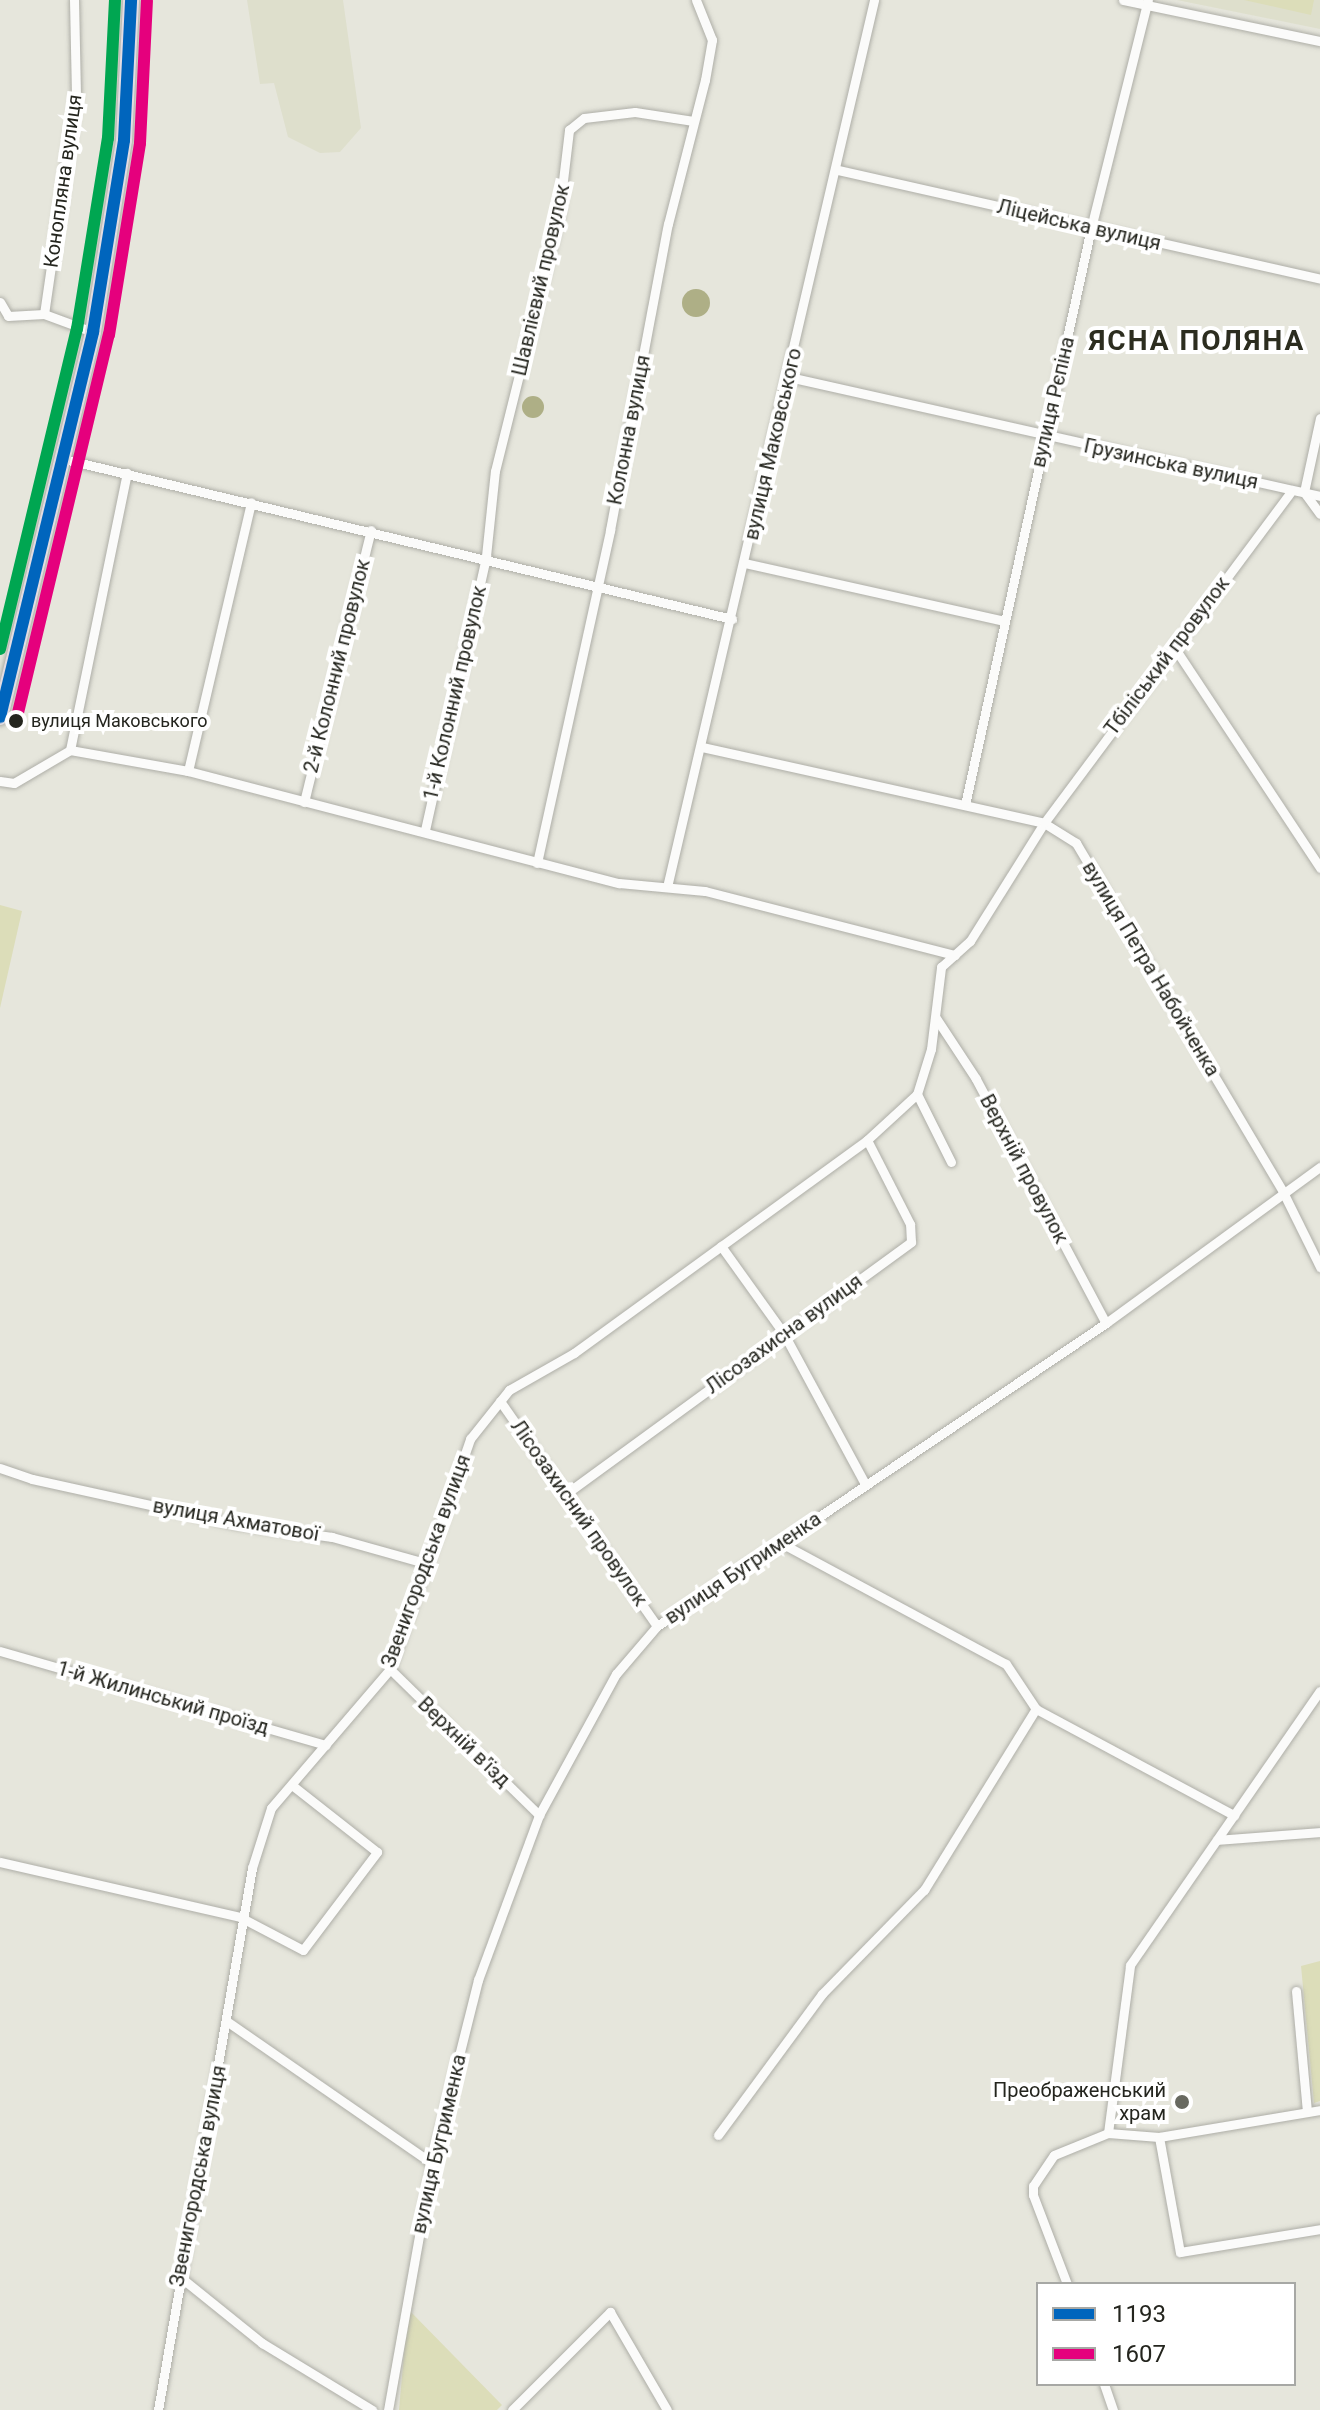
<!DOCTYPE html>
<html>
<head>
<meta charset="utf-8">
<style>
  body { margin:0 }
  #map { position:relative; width:1320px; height:2410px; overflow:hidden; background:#e6e6dc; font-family:Roboto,sans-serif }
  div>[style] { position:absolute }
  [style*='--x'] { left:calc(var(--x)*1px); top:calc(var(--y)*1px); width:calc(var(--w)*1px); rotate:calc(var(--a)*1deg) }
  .built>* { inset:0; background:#dedfcc }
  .green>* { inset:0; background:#dcddb9 }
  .water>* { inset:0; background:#aeaf86 }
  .round { border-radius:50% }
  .roads { filter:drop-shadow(0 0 2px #aeaea7) drop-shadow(0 0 2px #aeaea7) }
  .minor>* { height:9px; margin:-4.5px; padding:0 4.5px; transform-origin:4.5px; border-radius:4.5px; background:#fbfbfa }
  .trunk>* { height:16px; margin:-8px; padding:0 8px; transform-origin:8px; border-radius:8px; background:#e3dce2 }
  .bus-1>* { height:12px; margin:-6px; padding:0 6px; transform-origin:6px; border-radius:6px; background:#0065bd }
  .bus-2>* { height:12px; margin:-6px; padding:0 6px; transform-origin:6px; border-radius:6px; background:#e5007d }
  .bus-3>* { height:12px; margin:-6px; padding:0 6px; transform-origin:6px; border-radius:6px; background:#00a651 }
  .dots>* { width:22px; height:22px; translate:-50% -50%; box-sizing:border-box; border:4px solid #fff; border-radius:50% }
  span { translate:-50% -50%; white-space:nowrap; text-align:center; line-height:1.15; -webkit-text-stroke:8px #fff; paint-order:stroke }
  .bus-label { font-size:18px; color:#24251e }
  .left { translate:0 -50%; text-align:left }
  .street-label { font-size:20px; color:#24251e }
  .poi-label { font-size:20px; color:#24251e }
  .right { translate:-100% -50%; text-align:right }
  .district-label { font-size:28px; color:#2c2d1f; font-weight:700; letter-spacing:2px }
  .legend { position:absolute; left:1036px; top:2282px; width:260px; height:104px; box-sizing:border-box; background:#fff; border:2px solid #a7a8a5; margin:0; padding:10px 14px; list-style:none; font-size:24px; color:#24251e }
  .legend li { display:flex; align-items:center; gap:16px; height:40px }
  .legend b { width:40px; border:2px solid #a7a8a5 }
</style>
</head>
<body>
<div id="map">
  <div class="built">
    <i style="clip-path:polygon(247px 0,343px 0,361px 128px,340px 152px,320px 153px,288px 137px,274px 83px,260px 84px)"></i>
    <i style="clip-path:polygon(1177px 0,1320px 0,1320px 29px)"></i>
  </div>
  <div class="green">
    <i style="clip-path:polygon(1244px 0,1314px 0,1311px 15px)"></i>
    <i style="clip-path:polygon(0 905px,22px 911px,0 1008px)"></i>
    <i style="clip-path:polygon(1320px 1961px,1320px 2101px,1314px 2103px,1301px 1966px)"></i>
    <i style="clip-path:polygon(408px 2309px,502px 2405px,497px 2410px,399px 2410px)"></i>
  </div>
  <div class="water">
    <i class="round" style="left:682px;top:289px;width:28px;height:28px"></i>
    <i class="round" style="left:522px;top:396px;width:22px;height:22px"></i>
  </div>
  <div class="roads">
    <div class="minor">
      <i style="--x:1123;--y:0;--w:201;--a:11.8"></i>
      <i style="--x:838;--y:170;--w:494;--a:12.7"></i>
      <i style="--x:0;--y:302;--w:16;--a:60"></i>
      <i style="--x:8;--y:316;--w:36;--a:-3"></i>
      <i style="--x:44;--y:314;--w:52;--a:20.2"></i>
      <i style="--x:44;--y:314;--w:221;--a:-81.7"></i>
      <i style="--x:76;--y:95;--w:95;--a:-91.2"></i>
      <i style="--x:789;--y:377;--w:544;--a:12.63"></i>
      <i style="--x:1320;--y:418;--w:76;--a:102.2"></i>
      <i style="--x:1304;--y:492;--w:27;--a:54"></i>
      <i style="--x:64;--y:459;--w:687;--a:13.47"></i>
      <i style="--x:745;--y:563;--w:266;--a:12.6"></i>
      <i style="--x:1174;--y:647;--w:265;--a:56.5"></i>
      <i style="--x:702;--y:747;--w:350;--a:12.5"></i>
      <i style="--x:1044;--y:823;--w:38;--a:32"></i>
      <i style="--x:1076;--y:843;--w:406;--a:59.3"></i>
      <i style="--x:1283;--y:1192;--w:84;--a:63.7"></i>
      <i style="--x:70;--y:750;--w:283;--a:-78.4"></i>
      <i style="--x:188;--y:771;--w:276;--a:-76.8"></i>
      <i style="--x:0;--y:781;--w:14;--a:8"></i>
      <i style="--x:14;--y:783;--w:65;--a:-30.5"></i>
      <i style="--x:70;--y:750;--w:120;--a:10.1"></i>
      <i style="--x:188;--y:771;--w:445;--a:14.6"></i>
      <i style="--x:619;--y:883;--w:86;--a:5.3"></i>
      <i style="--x:705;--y:891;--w:258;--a:14.4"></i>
      <i style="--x:304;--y:802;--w:280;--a:-76.2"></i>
      <i style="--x:965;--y:805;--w:591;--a:-77.68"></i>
      <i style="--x:1091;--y:228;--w:235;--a:-76"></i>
      <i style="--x:425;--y:830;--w:281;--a:-77.4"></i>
      <i style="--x:486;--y:556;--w:85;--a:-84"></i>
      <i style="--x:495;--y:471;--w:265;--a:-76"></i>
      <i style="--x:559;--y:214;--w:85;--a:-83.2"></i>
      <i style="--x:569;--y:130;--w:19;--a:-39"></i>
      <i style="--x:584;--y:118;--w:51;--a:-6.7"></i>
      <i style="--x:635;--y:112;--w:59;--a:8.8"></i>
      <i style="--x:537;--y:863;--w:341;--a:-77.6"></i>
      <i style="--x:610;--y:530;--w:311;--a:-79.3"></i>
      <i style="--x:668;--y:224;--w:149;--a:-75.6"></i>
      <i style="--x:705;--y:80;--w:41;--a:-80.1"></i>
      <i style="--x:712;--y:40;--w:43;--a:-111.8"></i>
      <i style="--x:667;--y:887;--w:911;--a:-76.86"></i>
      <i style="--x:936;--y:1018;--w:73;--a:56.7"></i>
      <i style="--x:976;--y:1079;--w:276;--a:62"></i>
      <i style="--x:917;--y:1094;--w:76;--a:63.4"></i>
      <i style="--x:721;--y:1246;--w:108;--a:54.4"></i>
      <i style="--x:784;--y:1334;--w:170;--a:61.6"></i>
      <i style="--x:500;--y:1401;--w:274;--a:55.1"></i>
      <i style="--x:0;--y:1468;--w:34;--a:19"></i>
      <i style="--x:32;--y:1479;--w:210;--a:12.4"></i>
      <i style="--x:237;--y:1524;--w:96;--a:7.8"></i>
      <i style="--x:332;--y:1537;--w:97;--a:15.6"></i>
      <i style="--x:567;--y:1493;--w:426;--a:-36.1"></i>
      <i style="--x:911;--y:1242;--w:18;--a:-93"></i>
      <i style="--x:910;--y:1224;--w:94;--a:-117.1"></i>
      <i style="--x:781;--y:1543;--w:255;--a:28.3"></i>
      <i style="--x:1006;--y:1664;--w:54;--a:56.3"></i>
      <i style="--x:1036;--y:1709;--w:225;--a:28.2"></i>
      <i style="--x:0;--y:1651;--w:339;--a:16.1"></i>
      <i style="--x:390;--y:1669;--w:209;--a:44.4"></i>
      <i style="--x:1217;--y:1840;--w:103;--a:-4.4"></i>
      <i style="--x:0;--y:1862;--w:246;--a:12.9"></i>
      <i style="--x:240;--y:1917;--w:71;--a:27.6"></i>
      <i style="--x:303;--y:1950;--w:123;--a:-52.9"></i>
      <i style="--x:377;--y:1852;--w:108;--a:-141.8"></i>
      <i style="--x:1296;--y:1991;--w:121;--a:84.8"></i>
      <i style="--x:228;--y:2022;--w:248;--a:34.7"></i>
      <i style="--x:1108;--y:2133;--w:169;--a:-82.5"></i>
      <i style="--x:1130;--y:1965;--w:333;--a:-55.3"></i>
      <i style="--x:718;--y:2135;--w:175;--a:-53.6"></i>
      <i style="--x:822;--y:1994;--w:146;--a:-45.6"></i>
      <i style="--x:924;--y:1890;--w:213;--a:-58.3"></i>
      <i style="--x:1159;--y:2137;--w:117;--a:79.7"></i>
      <i style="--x:1180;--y:2252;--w:142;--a:-9.3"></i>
      <i style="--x:179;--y:2276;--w:107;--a:38.9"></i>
      <i style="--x:262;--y:2343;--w:129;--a:31.3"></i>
      <i style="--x:1067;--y:2284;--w:95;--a:-110.9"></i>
      <i style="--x:1033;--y:2195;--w:9;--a:-90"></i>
      <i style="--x:1033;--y:2186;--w:37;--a:-56"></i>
      <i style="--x:1054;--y:2155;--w:58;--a:-22.2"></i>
      <i style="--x:1108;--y:2133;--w:51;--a:4.5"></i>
      <i style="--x:1159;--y:2137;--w:163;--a:-9.5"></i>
      <i style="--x:1104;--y:2384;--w:28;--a:71"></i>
      <i style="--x:158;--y:2410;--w:550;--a:-80.16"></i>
      <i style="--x:252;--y:1868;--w:63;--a:-72.4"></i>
      <i style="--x:271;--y:1808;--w:183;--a:-49.4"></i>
      <i style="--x:390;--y:1669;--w:244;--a:-70.8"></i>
      <i style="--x:470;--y:1439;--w:63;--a:-51.5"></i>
      <i style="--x:509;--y:1390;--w:75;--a:-29.6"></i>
      <i style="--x:574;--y:1353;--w:362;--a:-36"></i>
      <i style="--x:867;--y:1140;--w:68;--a:-42.6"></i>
      <i style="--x:917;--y:1094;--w:47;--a:-72.7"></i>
      <i style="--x:931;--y:1049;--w:83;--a:-83"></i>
      <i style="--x:941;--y:967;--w:39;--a:-42"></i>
      <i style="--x:970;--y:941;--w:139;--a:-57.9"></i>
      <i style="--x:1044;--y:823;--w:415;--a:-53.3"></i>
      <i style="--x:388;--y:2410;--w:251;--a:-79.9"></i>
      <i style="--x:432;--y:2163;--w:189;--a:-75.9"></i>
      <i style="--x:478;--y:1980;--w:176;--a:-69.7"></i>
      <i style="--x:539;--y:1815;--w:161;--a:-61.4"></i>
      <i style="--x:616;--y:1674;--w:63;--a:-49.5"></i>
      <i style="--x:657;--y:1626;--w:542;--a:-34.01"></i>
      <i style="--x:1106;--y:1323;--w:265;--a:-36.1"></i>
      <i style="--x:512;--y:2410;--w:139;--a:-45"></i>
      <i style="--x:610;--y:2312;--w:113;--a:59.8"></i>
    </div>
    <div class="trunk">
      <i style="--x:0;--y:717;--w:396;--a:-76.4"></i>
      <i style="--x:93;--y:332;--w:194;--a:-80.8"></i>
      <i style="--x:124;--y:140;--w:140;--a:-87.1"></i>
    </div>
  </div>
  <div class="bus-1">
    <i style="--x:0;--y:717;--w:396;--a:-76.4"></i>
    <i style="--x:93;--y:332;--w:194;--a:-80.8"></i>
    <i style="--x:124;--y:140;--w:140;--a:-87.1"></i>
  </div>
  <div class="bus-2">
    <i style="--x:16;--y:721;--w:397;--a:-76.5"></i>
    <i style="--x:109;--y:335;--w:194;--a:-80.8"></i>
    <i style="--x:140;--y:143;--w:142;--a:-87.2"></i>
  </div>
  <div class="bus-3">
    <i style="--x:0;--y:649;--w:329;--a:-76.5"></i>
    <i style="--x:77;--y:329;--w:193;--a:-80.8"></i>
    <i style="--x:108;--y:138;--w:138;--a:-87.1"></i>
  </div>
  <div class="dots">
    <i style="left:16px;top:721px;background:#24251e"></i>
    <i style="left:1182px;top:2102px;background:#686960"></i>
  </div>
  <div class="bus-label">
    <span class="left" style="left:31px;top:721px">вулиця Маковського</span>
  </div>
  <div class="street-label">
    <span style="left:63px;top:181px;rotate:-82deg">Конопляна вулиця</span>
    <span style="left:1079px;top:225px;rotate:13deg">Ліцейська вулиця</span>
    <span style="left:541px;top:280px;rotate:-77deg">Шавлієвий провулок</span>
    <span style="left:1053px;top:402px;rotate:-77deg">вулиця Рєпіна</span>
    <span style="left:629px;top:430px;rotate:-79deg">Колонна вулиця</span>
    <span style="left:773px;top:444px;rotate:-77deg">вулиця Маковського</span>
    <span style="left:1171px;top:464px;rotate:12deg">Грузинська вулиця</span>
    <span style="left:1167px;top:656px;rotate:-53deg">Тбіліський провулок</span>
    <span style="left:337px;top:666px;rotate:-76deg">2-й Колонний провулок</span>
    <span style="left:455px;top:693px;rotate:-77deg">1-й Колонний провулок</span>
    <span style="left:1151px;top:969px;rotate:59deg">вулиця Петра Набойченка</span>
    <span style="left:1024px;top:1169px;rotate:62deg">Верхній провулок</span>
    <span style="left:784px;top:1334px;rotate:-36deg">Лісозахисна вулиця</span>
    <span style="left:579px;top:1513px;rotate:55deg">Лісозахисний провулок</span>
    <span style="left:236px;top:1520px;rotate:10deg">вулиця Ахматової</span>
    <span style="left:426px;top:1561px;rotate:-70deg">Звенигородська вулиця</span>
    <span style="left:743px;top:1568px;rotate:-34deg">вулиця Бугрименка</span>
    <span style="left:163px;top:1698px;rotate:16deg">1-й Жилинський проїзд</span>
    <span style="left:464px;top:1742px;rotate:44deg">Верхній в'їзд</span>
    <span style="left:439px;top:2144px;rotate:-77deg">вулиця Бугрименка</span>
    <span style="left:198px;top:2176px;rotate:-79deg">Звенигородська вулиця</span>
  </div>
  <div class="poi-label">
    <span class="right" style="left:1166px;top:2102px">Преображенський<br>храм</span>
  </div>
  <div class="district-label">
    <span style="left:1197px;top:341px">ЯСНА ПОЛЯНА</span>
  </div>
  <ul class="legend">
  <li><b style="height:10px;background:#0065bd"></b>1193</li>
  <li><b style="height:10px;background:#e5007d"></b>1607</li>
  </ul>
</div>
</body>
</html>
